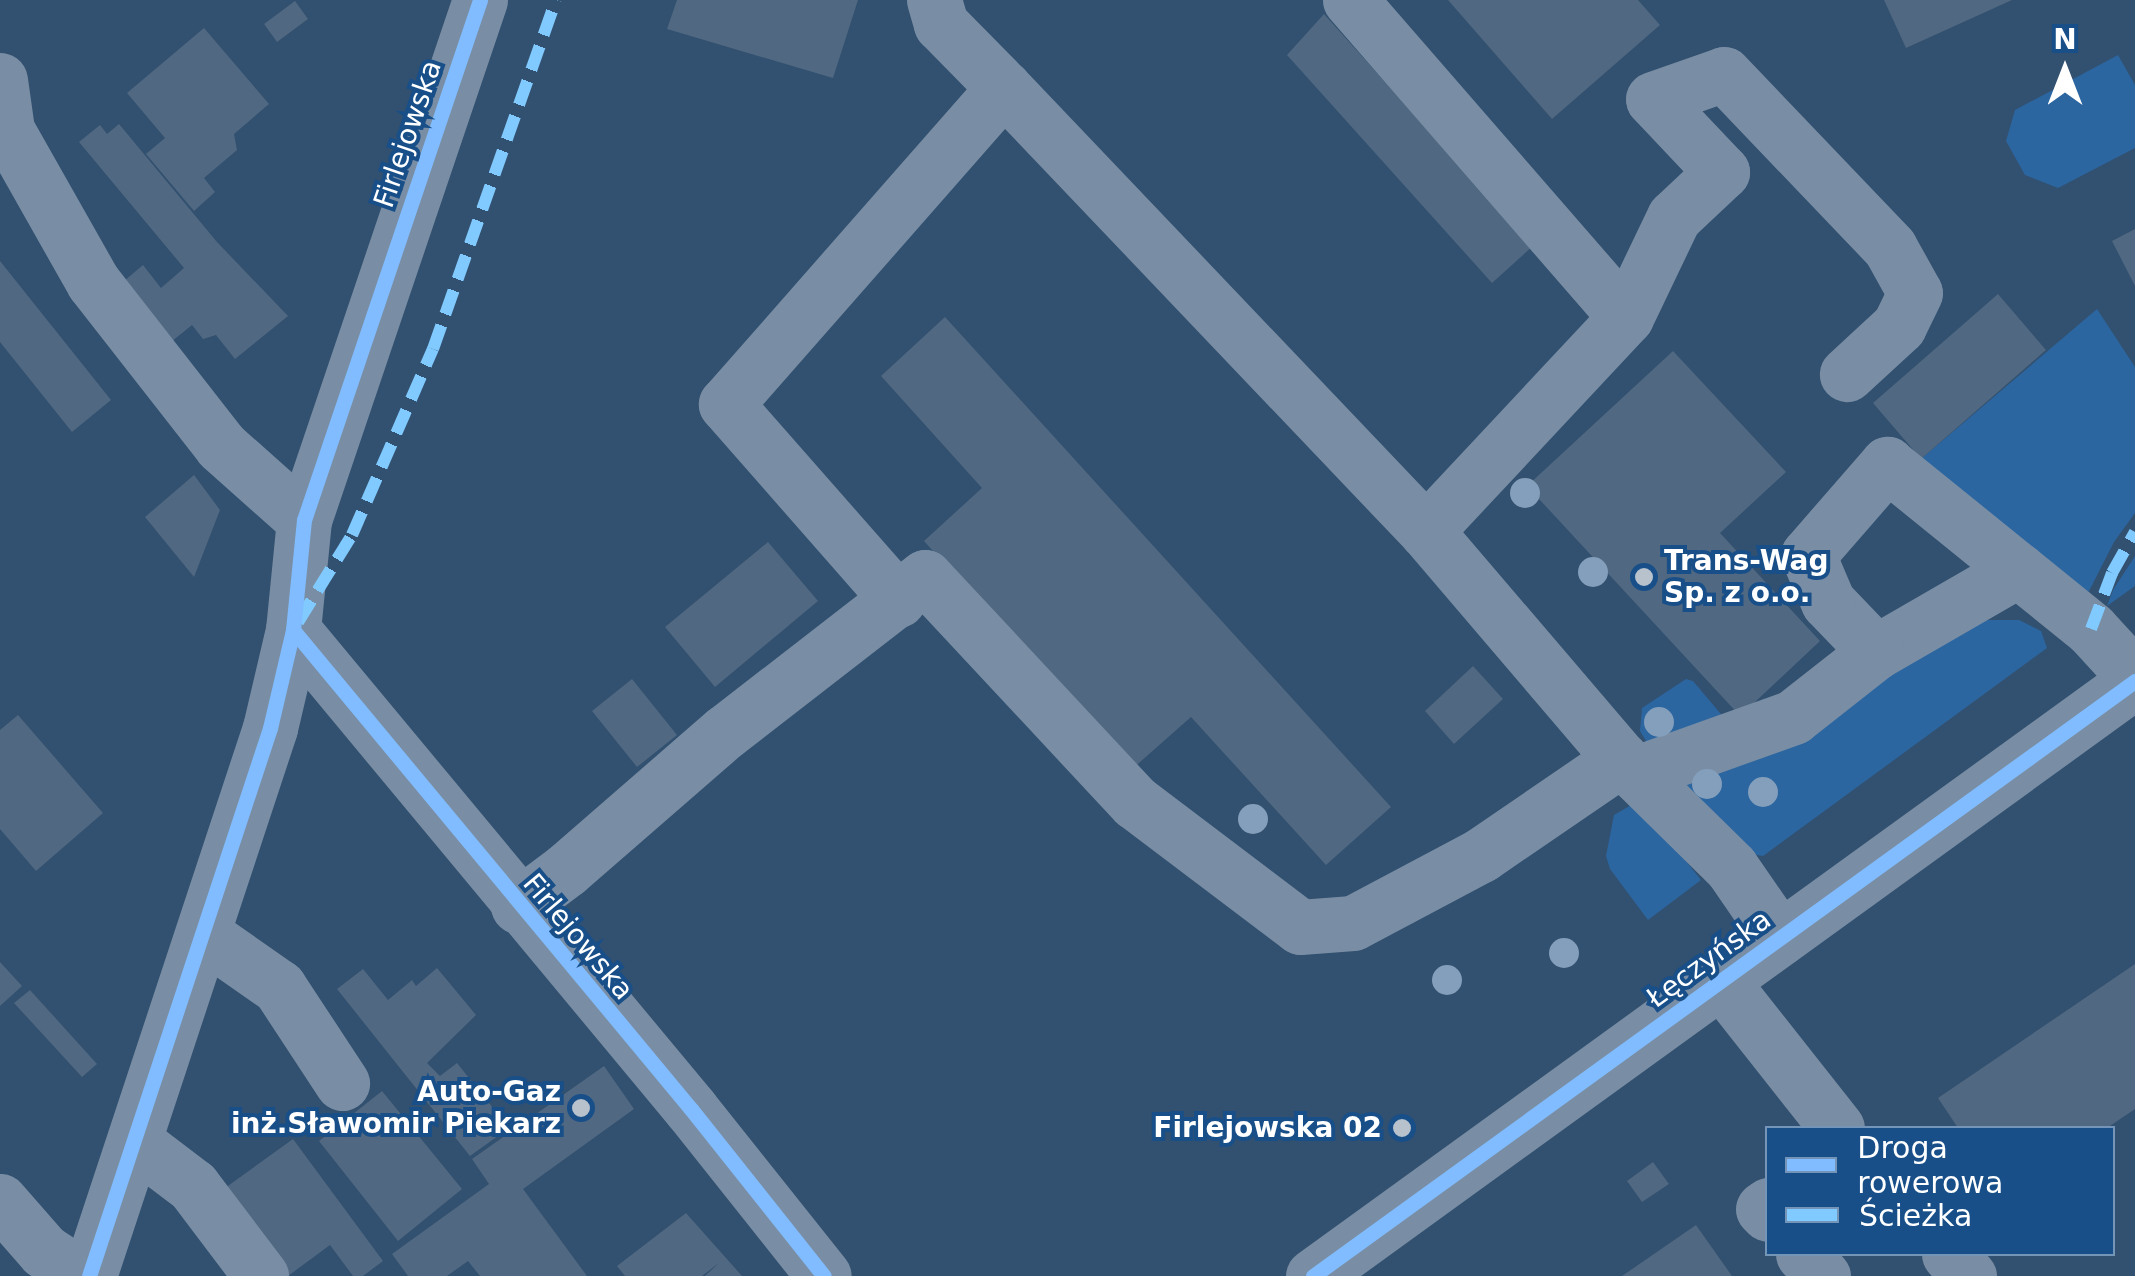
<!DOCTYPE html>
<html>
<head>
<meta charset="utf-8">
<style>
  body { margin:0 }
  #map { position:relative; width:2135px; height:1276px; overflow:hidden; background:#32506f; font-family:"DejaVu Sans",sans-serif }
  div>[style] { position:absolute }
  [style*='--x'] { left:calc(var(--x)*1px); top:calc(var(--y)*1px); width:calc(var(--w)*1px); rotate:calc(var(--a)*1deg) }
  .green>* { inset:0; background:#2c66a0 }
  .building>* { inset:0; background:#506881 }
  .minor>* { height:55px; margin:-27.5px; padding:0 27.5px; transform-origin:27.5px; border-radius:27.5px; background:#798ea5 }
  .quiet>* { height:12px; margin-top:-6px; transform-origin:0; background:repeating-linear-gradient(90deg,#80caff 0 25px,transparent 0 37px) }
  .cycleway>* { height:15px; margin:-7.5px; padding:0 7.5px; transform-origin:7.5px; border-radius:7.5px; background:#80bcff }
  .trees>* { width:30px; height:30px; margin:-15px; border-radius:50%; background:#849fbb }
  .dots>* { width:28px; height:28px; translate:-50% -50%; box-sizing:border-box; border:5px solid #184f89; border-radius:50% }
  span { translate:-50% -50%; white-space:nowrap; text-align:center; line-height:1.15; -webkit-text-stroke:8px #184f89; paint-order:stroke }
  .street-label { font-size:28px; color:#fff }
  .poi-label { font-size:28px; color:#fff; font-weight:700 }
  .left { translate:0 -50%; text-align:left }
  .right { translate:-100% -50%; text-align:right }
  .legend { position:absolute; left:1765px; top:1126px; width:350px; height:130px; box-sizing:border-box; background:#184f89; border:2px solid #7495b8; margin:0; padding:12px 18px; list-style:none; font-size:30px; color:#fff }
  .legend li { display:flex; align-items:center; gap:20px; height:50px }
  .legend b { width:50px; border:2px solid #7495b8 }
  .north { position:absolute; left:2015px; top:20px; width:100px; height:100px; -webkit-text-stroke:8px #184f89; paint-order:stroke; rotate:0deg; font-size:28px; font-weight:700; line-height:40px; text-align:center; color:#fff }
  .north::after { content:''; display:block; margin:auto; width:35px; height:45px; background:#fff; clip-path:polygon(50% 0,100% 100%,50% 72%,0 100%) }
</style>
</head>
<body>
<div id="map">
  <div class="green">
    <i style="clip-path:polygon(2118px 55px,2135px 85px,2135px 148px,2058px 188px,2025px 175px,2006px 141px,2015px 110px)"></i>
    <i style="clip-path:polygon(2097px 309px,2135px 367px,2135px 513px,2114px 542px,2083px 603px,1915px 464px)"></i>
    <i style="clip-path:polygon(2135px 556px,2135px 586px,2107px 606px,2113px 590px)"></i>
    <i style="clip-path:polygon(1985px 620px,2019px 620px,2041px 631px,2047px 648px,1763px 856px,1745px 853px,1678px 779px,1952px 628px)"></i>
    <i style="clip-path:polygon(1686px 679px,1693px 681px,1731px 726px,1649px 746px,1640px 731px,1642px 708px)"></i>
    <i style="clip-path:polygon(1633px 804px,1642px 806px,1701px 880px,1648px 920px,1610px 869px,1606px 856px,1614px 815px)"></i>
  </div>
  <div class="building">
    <i style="clip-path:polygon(677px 0,858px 0,833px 78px,667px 29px)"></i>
    <i style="clip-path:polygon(1448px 0,1638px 0,1660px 25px,1552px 119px)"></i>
    <i style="clip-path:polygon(1884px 0,2012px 0,1906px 48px)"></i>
    <i style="clip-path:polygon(295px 1px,308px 19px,277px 42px,264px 24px)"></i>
    <i style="clip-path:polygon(1324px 14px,1533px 246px,1492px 283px,1287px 55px)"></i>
    <i style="clip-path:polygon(204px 28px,269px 104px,234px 134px,237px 150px,204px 178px,215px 192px,194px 211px,146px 154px,165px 138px,127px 93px)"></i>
    <i style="clip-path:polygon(119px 124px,217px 242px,288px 316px,235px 359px,216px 335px,203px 339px,192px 325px,166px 346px,117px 287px,143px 265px,161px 288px,184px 268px,79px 142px,100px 125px,107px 134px)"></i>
    <i style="clip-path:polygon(2135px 229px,2135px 286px,2112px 241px)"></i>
    <i style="clip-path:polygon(0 261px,111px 400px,72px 432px,0 342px)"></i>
    <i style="clip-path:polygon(1998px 294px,2046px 350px,1921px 459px,1873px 403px)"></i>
    <i style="clip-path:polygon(945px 317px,1391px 807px,1326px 865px,1191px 717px,1131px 770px,924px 541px,982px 488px,881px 376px)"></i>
    <i style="clip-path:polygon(1673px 351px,1786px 472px,1720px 533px,1820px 641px,1740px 716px,1527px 486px)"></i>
    <i style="clip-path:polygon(194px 475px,220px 510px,194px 577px,145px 517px)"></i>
    <i style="clip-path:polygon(768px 542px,818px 601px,715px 687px,665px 627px)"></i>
    <i style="clip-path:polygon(1473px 666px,1503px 699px,1454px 744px,1425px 711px)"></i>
    <i style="clip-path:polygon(632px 679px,677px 735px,637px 767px,592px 711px)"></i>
    <i style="clip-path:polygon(18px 715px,103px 813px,36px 871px,0 829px,0 730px)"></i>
    <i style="clip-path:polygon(0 962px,22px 986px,0 1006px)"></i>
    <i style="clip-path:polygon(2135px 964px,2135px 1109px,2107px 1128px,1958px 1128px,1938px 1098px)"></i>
    <i style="clip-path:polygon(437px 968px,476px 1015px,427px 1063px,440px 1076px,457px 1063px,509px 1128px,470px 1156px,337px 989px,363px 969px,388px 1000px,412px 980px,416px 986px)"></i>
    <i style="clip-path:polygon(30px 990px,97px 1064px,82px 1077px,14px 1003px)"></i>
    <i style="clip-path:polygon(604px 1066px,634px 1109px,523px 1189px,587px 1276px,480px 1276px,468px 1261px,447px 1276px,408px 1276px,392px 1254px,489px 1184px,472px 1159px)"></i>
    <i style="clip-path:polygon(382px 1091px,462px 1189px,398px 1241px,319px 1141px)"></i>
    <i style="clip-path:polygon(293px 1139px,383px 1261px,363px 1276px,353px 1276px,330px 1245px,288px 1276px,225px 1188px)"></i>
    <i style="clip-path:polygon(1653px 1162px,1669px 1184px,1642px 1202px,1627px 1181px)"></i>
    <i style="clip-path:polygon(686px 1213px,742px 1276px,705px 1276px,719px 1263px,702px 1276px,625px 1276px,617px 1266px)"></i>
    <i style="clip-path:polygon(1696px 1225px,1732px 1276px,1622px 1276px)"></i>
  </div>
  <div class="minor">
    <i style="--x:934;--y:0;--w:25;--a:74"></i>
    <i style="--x:941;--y:24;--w:90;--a:45.5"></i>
    <i style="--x:1350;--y:0;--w:420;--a:49"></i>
    <i style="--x:1626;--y:317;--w:293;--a:133.1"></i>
    <i style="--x:0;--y:80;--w:50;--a:82"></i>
    <i style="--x:7;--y:130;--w:175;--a:60.5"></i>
    <i style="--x:93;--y:282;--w:208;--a:52"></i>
    <i style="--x:221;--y:446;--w:111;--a:41.7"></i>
    <i style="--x:1626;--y:317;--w:111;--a:-64.4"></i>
    <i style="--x:1674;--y:217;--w:66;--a:-43.2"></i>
    <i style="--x:1722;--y:172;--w:100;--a:-133.4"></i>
    <i style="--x:1653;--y:99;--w:75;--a:-19.4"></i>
    <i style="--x:1724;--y:74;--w:240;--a:46.3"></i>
    <i style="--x:1890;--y:248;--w:51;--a:60.9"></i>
    <i style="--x:1915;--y:293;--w:37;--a:116"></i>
    <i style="--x:1899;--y:326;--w:71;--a:137.3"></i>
    <i style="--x:2018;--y:570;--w:164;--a:150"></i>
    <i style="--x:1876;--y:652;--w:69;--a:-133.8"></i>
    <i style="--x:1828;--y:602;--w:51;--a:-113.1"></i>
    <i style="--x:1808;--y:555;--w:121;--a:-49"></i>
    <i style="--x:1887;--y:464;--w:169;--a:39"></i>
    <i style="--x:2018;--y:570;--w:94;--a:38.9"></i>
    <i style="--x:2091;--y:629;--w:65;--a:47.5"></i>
    <i style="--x:898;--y:600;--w:261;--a:-131.3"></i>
    <i style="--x:726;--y:404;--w:421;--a:-48.7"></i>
    <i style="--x:1004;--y:88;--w:612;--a:46.39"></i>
    <i style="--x:1426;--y:531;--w:300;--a:49.5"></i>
    <i style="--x:1621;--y:759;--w:154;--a:44.5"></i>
    <i style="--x:1731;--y:867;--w:86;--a:55.4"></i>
    <i style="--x:293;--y:630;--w:623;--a:50.28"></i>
    <i style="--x:691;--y:1109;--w:213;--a:51.5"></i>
    <i style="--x:1637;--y:773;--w:166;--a:-19.7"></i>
    <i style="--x:1793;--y:717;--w:105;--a:-38.1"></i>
    <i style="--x:518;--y:906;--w:60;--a:-36.9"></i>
    <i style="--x:566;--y:870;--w:211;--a:-41"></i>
    <i style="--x:725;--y:732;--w:253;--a:-37.8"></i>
    <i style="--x:925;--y:577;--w:308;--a:47"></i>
    <i style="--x:1135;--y:802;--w:207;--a:37.1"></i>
    <i style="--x:1300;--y:927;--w:53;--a:-4.3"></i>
    <i style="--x:1353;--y:923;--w:145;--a:-28"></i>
    <i style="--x:1481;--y:855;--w:170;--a:-34.4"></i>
    <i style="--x:203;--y:934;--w:93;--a:34.9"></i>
    <i style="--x:279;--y:987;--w:115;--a:56.7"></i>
    <i style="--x:1721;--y:981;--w:187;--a:51.7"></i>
    <i style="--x:135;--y:1142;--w:73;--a:37.2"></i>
    <i style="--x:193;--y:1186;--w:113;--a:52.9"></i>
    <i style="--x:0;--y:1201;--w:67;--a:48.7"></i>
    <i style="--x:44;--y:1251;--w:45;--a:33.3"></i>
    <i style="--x:1768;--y:1205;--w:6;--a:141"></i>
    <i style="--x:1763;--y:1209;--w:7;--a:45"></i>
    <i style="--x:1803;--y:1254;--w:30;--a:48"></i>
    <i style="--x:1949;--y:1254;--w:30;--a:48"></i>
    <i style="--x:89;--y:1276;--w:577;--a:-71.72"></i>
    <i style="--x:270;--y:728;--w:101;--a:-76.8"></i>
    <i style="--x:293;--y:630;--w:111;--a:-84.3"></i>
    <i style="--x:304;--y:520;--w:549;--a:-71.3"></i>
    <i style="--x:1313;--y:1276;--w:1015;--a:-35.9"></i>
  </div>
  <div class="quiet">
    <i style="--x:298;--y:622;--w:102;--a:-58.2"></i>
    <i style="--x:352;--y:535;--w:203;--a:-66.5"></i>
    <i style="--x:433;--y:349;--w:370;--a:-70.6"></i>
    <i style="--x:2091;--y:629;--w:60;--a:-69.4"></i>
    <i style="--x:2112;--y:573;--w:47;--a:-60.7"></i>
  </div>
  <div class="cycleway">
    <i style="--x:293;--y:630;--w:623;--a:50.28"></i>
    <i style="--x:691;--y:1109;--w:213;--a:51.5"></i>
    <i style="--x:89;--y:1276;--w:577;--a:-71.72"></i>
    <i style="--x:270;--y:728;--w:101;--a:-76.8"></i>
    <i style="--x:293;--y:630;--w:111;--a:-84.3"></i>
    <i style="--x:304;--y:520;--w:549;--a:-71.3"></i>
    <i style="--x:1313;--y:1276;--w:1015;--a:-35.9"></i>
  </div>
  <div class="trees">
    <i style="left:1525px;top:493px"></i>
    <i style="left:1593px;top:572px"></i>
    <i style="left:1659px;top:722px"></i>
    <i style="left:1707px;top:784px"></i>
    <i style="left:1763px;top:792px"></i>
    <i style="left:1253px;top:819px"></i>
    <i style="left:1564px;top:953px"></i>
    <i style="left:1447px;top:980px"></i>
  </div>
  <div class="dots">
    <i style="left:1644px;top:577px;background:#b7c2cd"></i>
    <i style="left:581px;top:1108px;background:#b7c2cd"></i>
    <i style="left:1402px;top:1128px;background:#b7c2cd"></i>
  </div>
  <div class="street-label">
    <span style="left:408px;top:134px;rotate:-71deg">Firlejowska</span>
    <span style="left:578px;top:937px;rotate:50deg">Firlejowska</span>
    <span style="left:1709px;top:959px;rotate:-36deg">Łęczyńska</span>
  </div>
  <div class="poi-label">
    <span class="left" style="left:1664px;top:577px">Trans-Wag<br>Sp. z o.o.</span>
    <span class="right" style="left:561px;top:1108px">Auto-Gaz<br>inż.Sławomir Piekarz</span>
    <span class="right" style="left:1382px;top:1128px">Firlejowska 02</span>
  </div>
  <ul class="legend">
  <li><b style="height:12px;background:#80bcff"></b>Droga rowerowa</li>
  <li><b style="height:12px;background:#80caff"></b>Ścieżka</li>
  </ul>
  <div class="north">N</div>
</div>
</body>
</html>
